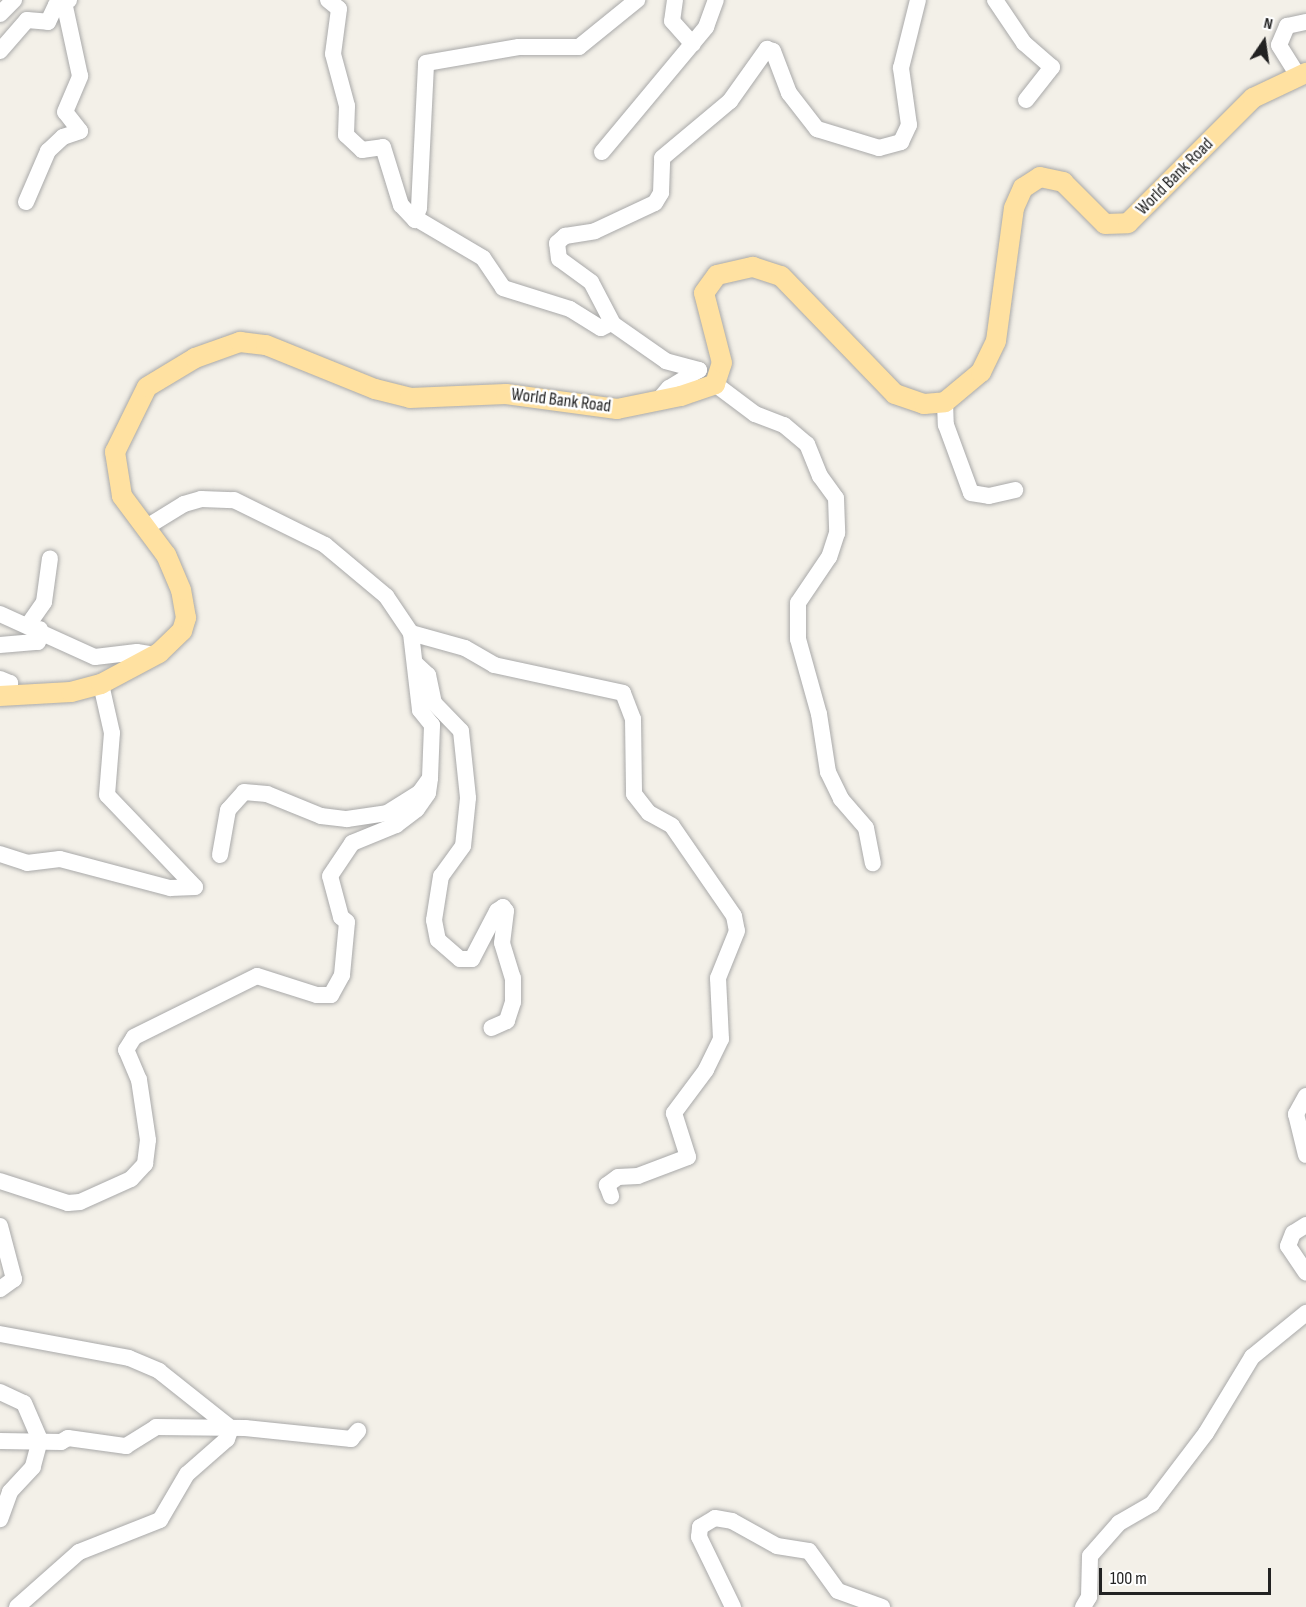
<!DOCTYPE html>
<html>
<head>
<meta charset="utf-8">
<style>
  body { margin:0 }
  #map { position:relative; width:1306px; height:1607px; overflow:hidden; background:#f3f0e8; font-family:"Sofia Sans Condensed",sans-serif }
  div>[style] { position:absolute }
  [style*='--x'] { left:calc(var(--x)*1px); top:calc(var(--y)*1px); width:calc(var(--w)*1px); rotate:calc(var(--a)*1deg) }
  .roads { filter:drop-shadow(0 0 2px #a9a9a9) drop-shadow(0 0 2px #a9a9a9) }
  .minor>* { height:16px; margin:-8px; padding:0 8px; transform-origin:8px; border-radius:8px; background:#fff }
  .major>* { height:20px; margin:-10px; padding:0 10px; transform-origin:10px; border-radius:10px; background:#ffe1a1 }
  span { translate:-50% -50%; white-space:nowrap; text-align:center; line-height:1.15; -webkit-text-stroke:5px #fff; paint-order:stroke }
  .street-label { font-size:18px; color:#222 }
  .north { position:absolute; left:1234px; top:12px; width:60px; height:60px; -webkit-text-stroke:4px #fff; paint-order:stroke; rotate:13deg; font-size:16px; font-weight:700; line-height:24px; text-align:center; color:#222 }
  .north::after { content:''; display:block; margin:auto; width:21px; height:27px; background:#222; clip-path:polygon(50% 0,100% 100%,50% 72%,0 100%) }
  .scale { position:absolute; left:1099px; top:1568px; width:172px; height:27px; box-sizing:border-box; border:3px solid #222; border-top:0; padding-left:8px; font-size:18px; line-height:21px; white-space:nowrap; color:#222; -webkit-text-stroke:4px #fff; paint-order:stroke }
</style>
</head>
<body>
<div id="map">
  <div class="roads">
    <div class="minor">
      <i style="--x:328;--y:0;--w:14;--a:39"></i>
      <i style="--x:339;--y:9;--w:45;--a:97.6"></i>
      <i style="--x:333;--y:54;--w:54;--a:74.9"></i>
      <i style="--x:347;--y:106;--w:29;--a:92"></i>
      <i style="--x:346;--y:135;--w:22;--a:43"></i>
      <i style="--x:362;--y:150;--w:21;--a:-8"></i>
      <i style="--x:383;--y:147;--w:61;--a:72.8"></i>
      <i style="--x:401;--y:205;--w:21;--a:47"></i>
      <i style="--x:415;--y:220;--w:13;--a:-72"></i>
      <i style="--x:419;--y:208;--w:145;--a:-87.2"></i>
      <i style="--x:426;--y:63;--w:94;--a:-9.8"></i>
      <i style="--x:519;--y:47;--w:60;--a:0"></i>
      <i style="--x:579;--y:47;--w:75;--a:-39"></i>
      <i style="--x:675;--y:0;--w:21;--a:98"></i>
      <i style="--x:672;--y:21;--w:31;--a:48"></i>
      <i style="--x:995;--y:0;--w:52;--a:56"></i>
      <i style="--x:1024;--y:43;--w:37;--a:41"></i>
      <i style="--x:1052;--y:67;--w:42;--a:128.2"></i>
      <i style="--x:0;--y:14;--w:20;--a:-45"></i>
      <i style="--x:0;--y:51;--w:41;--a:-48.9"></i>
      <i style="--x:27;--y:20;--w:21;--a:5"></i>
      <i style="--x:48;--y:22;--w:19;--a:-65"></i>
      <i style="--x:56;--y:5;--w:14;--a:-21"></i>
      <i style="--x:1297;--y:74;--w:34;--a:-122"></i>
      <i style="--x:1279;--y:45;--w:21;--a:-67"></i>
      <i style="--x:1287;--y:26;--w:19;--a:-12"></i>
      <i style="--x:602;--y:152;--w:163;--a:-50.2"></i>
      <i style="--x:706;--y:27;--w:29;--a:-70"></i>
      <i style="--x:26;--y:202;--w:56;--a:-66.7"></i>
      <i style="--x:48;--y:151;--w:21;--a:-43"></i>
      <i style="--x:63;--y:137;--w:18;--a:-19"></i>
      <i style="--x:80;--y:131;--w:24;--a:-128"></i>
      <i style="--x:65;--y:112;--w:39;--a:-67"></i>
      <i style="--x:80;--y:76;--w:76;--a:-102.2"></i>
      <i style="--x:417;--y:219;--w:77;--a:30.6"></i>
      <i style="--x:483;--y:258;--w:36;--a:56"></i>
      <i style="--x:503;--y:288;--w:70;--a:17.4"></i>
      <i style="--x:570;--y:309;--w:36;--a:32"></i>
      <i style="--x:601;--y:328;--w:11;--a:-27"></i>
      <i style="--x:715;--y:384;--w:50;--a:36.9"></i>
      <i style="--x:755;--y:414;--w:31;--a:21"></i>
      <i style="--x:784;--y:425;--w:30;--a:40"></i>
      <i style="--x:807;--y:444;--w:35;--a:68"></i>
      <i style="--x:820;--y:476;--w:27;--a:54"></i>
      <i style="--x:836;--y:498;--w:35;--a:88"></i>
      <i style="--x:837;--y:533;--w:25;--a:108"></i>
      <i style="--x:829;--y:557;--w:55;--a:124"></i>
      <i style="--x:798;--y:603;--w:36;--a:90"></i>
      <i style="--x:798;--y:639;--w:78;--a:74.4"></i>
      <i style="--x:819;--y:714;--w:59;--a:81.2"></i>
      <i style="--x:828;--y:772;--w:30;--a:64"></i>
      <i style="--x:841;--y:799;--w:38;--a:49"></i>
      <i style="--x:866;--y:828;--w:36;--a:79"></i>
      <i style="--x:658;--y:401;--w:17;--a:-50"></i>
      <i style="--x:669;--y:388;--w:35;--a:-31"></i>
      <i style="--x:699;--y:370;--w:34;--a:-165"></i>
      <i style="--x:666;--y:361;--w:65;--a:-145.1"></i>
      <i style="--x:613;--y:324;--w:47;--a:-117.6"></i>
      <i style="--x:591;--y:282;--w:39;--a:-144"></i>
      <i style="--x:559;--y:259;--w:16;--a:-97"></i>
      <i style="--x:557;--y:243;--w:11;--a:-41"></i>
      <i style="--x:565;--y:236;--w:30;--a:-9"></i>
      <i style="--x:595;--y:231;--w:66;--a:-25"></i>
      <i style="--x:655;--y:203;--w:12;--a:-59"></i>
      <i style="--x:661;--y:193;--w:35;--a:-88"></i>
      <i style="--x:662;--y:158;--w:89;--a:-40"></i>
      <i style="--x:730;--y:101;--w:64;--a:-54.6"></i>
      <i style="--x:767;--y:49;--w:6;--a:18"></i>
      <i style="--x:773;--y:51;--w:45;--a:69.1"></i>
      <i style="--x:789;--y:93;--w:46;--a:52.1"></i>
      <i style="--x:817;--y:129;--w:65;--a:17"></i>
      <i style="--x:879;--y:148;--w:23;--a:-15"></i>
      <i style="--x:901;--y:142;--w:19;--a:-65"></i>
      <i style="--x:909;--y:125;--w:58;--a:-98"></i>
      <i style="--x:901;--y:68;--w:70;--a:-76"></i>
      <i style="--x:945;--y:402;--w:23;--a:88"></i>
      <i style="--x:946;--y:425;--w:72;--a:69.8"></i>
      <i style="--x:971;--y:493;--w:18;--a:9"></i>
      <i style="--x:989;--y:496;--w:27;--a:-13"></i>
      <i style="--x:145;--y:528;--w:46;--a:-31.6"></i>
      <i style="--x:184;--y:504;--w:18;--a:-16"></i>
      <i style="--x:201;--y:499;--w:33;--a:2"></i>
      <i style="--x:234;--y:500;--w:102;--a:26.3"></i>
      <i style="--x:325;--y:545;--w:80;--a:39.9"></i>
      <i style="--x:386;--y:596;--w:45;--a:56"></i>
      <i style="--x:411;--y:633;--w:56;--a:15.5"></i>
      <i style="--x:465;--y:648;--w:34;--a:30"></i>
      <i style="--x:494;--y:665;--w:132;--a:12.2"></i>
      <i style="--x:623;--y:693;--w:28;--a:69"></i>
      <i style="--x:633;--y:719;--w:75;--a:89.2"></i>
      <i style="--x:634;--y:794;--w:24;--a:52"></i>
      <i style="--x:649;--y:813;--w:26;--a:29"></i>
      <i style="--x:672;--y:826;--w:109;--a:55.4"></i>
      <i style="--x:734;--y:916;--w:15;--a:79"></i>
      <i style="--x:737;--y:931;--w:51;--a:112"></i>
      <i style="--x:718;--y:978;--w:61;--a:87.2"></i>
      <i style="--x:721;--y:1039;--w:34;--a:116"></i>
      <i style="--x:706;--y:1070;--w:54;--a:126.7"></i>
      <i style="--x:674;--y:1113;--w:46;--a:72.3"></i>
      <i style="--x:688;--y:1157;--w:53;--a:159.2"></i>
      <i style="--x:638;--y:1176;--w:20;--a:177"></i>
      <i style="--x:618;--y:1177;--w:14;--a:144"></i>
      <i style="--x:607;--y:1185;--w:12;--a:70"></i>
      <i style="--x:0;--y:614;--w:104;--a:24.4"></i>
      <i style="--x:95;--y:657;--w:42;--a:-6.8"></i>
      <i style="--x:137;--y:652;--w:18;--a:9"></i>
      <i style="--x:28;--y:625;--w:28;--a:-55"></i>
      <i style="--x:44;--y:602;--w:44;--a:-82.2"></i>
      <i style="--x:0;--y:645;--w:38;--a:-5"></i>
      <i style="--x:38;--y:642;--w:13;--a:-81"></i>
      <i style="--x:415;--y:663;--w:18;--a:43"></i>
      <i style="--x:428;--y:675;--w:29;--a:78"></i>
      <i style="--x:434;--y:703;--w:39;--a:46"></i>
      <i style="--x:461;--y:731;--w:67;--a:84"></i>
      <i style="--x:468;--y:798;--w:48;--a:95.9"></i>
      <i style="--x:463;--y:846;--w:37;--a:126"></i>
      <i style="--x:441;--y:876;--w:45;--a:99"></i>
      <i style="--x:434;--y:920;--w:20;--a:79"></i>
      <i style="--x:438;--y:940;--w:29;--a:41"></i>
      <i style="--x:460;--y:959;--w:12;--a:0"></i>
      <i style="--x:472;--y:959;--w:54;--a:-62.5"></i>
      <i style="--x:497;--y:911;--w:7;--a:-34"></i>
      <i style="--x:503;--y:907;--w:5;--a:53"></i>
      <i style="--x:506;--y:911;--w:32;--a:97"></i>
      <i style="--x:502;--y:943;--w:37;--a:73"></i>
      <i style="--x:513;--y:978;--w:24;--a:90"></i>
      <i style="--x:513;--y:1002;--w:20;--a:108"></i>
      <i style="--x:507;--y:1021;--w:17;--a:156"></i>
      <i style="--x:0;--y:679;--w:11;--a:22"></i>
      <i style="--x:10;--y:683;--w:12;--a:95"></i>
      <i style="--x:0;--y:854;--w:28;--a:18"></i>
      <i style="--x:27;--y:863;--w:33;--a:-7"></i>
      <i style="--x:60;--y:859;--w:114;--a:14.8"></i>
      <i style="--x:170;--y:888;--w:25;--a:-2"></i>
      <i style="--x:195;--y:887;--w:127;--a:-133.7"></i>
      <i style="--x:107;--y:795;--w:62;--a:-85.4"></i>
      <i style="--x:112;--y:733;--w:50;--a:-102.7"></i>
      <i style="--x:220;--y:855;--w:46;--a:-79.9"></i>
      <i style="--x:228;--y:810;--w:24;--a:-48"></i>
      <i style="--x:244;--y:792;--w:23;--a:5"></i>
      <i style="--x:267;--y:794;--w:58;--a:22.2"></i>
      <i style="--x:321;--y:816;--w:26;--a:7"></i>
      <i style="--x:347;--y:819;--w:40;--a:-8.5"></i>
      <i style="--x:387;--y:813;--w:39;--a:-32"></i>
      <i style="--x:420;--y:792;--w:17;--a:-54"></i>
      <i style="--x:430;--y:778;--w:53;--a:-87.8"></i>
      <i style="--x:432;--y:725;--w:19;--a:-129"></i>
      <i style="--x:420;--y:710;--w:78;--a:-96.7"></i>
      <i style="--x:1306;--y:1096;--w:21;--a:119"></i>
      <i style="--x:1296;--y:1114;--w:42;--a:76.3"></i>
      <i style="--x:0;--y:1181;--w:71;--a:17.9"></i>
      <i style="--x:68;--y:1203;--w:12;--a:-5"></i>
      <i style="--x:80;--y:1202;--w:56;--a:-24.3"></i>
      <i style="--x:131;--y:1179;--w:21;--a:-47"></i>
      <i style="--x:145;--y:1164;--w:24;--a:-83"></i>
      <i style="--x:148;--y:1140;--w:61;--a:-98.5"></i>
      <i style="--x:139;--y:1080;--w:33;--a:-113"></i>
      <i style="--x:126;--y:1050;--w:15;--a:-58"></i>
      <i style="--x:134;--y:1037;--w:137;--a:-26.4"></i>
      <i style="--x:257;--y:976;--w:63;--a:17.6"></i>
      <i style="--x:317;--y:995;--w:14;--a:0"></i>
      <i style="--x:331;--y:995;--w:23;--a:-61"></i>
      <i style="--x:342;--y:975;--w:53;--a:-84.6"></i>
      <i style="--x:347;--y:922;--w:8;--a:-140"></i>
      <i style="--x:341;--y:917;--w:42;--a:-105"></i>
      <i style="--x:330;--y:876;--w:40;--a:-56"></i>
      <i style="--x:352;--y:843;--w:48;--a:-22.2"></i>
      <i style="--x:396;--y:825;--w:26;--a:-37"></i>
      <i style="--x:417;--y:809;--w:19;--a:-55"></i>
      <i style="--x:428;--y:793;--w:15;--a:-82"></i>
      <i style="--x:1306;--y:1225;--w:15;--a:148"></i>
      <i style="--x:1293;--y:1233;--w:14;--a:111"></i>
      <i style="--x:1288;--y:1246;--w:32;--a:56"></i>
      <i style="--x:0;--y:1226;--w:55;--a:75.2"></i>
      <i style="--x:14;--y:1279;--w:17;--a:144"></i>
      <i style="--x:0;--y:1334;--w:131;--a:10.5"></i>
      <i style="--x:129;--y:1358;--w:33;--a:23"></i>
      <i style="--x:159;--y:1371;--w:92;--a:38.4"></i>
      <i style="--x:231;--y:1428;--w:12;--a:110"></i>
      <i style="--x:227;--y:1439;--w:53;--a:138.8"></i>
      <i style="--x:187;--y:1474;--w:53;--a:120.4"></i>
      <i style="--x:160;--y:1520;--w:87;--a:158.4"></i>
      <i style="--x:79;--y:1552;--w:83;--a:138.4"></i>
      <i style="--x:0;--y:1392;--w:26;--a:25"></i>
      <i style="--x:24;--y:1403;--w:40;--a:66.6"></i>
      <i style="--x:40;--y:1440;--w:28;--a:105"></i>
      <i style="--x:33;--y:1467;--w:34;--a:133"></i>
      <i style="--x:10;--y:1492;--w:29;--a:110"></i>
      <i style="--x:0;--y:1441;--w:61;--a:0.9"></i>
      <i style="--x:61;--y:1442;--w:8;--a:-30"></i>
      <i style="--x:68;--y:1438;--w:59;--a:7.9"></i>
      <i style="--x:126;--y:1446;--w:36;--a:-32"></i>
      <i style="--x:156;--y:1427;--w:89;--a:0.6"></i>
      <i style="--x:245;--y:1428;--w:107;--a:5.9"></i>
      <i style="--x:351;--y:1439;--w:11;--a:-49"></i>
      <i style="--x:733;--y:1607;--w:78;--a:-115.9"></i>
      <i style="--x:699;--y:1537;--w:10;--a:-84"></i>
      <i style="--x:700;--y:1527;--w:17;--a:-31"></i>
      <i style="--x:715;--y:1518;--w:17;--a:10"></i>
      <i style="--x:732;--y:1521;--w:51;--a:29.1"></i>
      <i style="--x:777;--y:1546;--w:32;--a:9"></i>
      <i style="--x:809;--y:1551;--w:49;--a:54.1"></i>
      <i style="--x:838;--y:1591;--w:47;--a:20"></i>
      <i style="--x:1083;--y:1607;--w:12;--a:-59"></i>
      <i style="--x:1089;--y:1597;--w:41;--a:-88.6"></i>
      <i style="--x:1090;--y:1556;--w:44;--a:-48.7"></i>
      <i style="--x:1119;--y:1523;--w:38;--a:-30"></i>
      <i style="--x:1152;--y:1504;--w:89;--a:-52.7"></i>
      <i style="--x:1206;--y:1433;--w:89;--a:-58.8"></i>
      <i style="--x:1252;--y:1357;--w:70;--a:-39.2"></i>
    </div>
    <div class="major">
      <i style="--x:0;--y:696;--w:71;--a:-3.2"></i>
      <i style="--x:71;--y:692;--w:31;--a:-15"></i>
      <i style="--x:101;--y:684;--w:66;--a:-28.1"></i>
      <i style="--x:159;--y:653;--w:32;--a:-44"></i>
      <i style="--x:182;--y:631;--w:14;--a:-73"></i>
      <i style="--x:186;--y:618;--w:28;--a:-100"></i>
      <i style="--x:181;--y:590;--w:38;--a:-113"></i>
      <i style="--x:166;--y:555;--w:74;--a:-126.7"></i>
      <i style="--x:122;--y:496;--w:45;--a:-99"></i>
      <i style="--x:115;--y:452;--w:72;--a:-63.8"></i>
      <i style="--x:147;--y:387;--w:56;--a:-31.1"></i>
      <i style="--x:195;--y:358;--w:48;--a:-19.6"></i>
      <i style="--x:240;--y:342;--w:26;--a:7"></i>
      <i style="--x:266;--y:345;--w:118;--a:22"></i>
      <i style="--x:375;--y:389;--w:36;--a:14"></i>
      <i style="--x:410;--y:398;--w:96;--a:-2.4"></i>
      <i style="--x:506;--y:394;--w:112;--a:7.7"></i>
      <i style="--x:617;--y:409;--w:65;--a:-11.5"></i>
      <i style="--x:681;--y:396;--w:36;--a:-19"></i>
      <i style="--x:715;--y:384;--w:22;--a:-72"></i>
      <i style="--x:722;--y:363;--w:72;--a:-104.4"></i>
      <i style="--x:704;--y:293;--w:22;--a:-54"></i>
      <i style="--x:717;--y:275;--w:37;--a:-13"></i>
      <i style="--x:753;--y:267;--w:29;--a:18"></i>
      <i style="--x:781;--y:276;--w:164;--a:46"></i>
      <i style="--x:895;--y:394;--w:31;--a:19"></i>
      <i style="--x:924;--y:404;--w:21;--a:-5"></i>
      <i style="--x:945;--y:402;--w:47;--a:-39.8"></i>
      <i style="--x:981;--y:372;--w:34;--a:-64"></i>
      <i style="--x:996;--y:341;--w:134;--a:-82.3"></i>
      <i style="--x:1014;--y:208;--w:22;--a:-66"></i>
      <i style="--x:1023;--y:188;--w:20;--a:-33"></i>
      <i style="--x:1040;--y:177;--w:24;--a:12"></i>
      <i style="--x:1063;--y:182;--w:59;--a:45"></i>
      <i style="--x:1105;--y:224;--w:23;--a:-2"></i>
      <i style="--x:1128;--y:223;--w:177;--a:-45"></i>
      <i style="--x:1253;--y:98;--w:59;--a:-25.3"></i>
    </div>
  </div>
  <div class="street-label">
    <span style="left:1175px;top:177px;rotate:-45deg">World Bank Road</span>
    <span style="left:561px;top:401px;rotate:7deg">World Bank Road</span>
  </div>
  <div class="north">N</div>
  <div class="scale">100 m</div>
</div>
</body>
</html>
